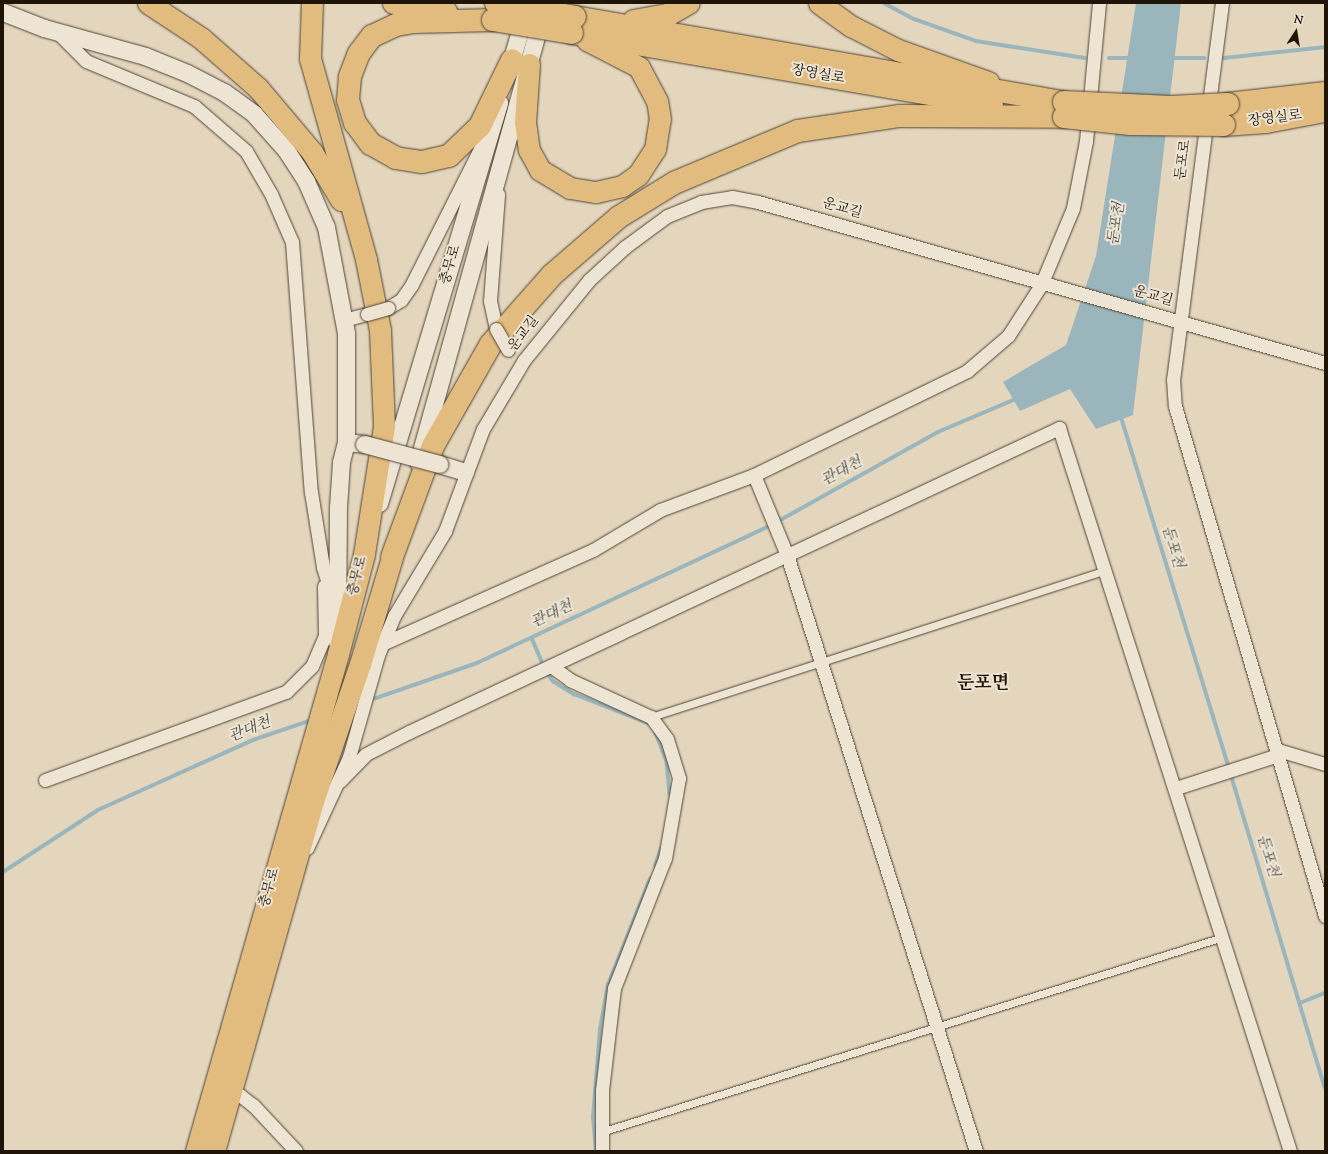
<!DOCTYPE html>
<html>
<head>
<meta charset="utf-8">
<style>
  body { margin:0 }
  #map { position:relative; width:1328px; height:1154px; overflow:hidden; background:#e3d6bd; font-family:"Sorts Mill Goudy","Noto Serif KR",serif }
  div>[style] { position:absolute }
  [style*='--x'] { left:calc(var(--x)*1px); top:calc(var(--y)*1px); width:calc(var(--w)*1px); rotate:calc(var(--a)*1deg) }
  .water>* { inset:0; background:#9ab6bc }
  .stream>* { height:3.5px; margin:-1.75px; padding:0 1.75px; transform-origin:1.75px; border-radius:1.75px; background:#9ab6bc }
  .roads { filter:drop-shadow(0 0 1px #4f4434) drop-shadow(0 0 1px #4f4434) }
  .service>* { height:7px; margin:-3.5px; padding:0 3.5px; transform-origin:3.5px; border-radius:3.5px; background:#ede4d4 }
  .minor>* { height:13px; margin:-6.5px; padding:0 6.5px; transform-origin:6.5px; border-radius:6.5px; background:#ede4d4 }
  .tertiary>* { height:17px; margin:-8.5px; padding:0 8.5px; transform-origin:8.5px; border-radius:8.5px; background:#ede4d4 }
  .primary>* { height:21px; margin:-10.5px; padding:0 10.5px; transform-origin:10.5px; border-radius:10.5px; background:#e2bb7e }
  .trunk>* { height:22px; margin:-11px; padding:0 11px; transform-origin:11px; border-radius:11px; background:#e2bb7e }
  .bridges { filter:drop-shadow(0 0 1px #4f4434) drop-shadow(0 0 1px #4f4434) }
  .minor-bridge>* { height:13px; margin:-6.5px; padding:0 6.5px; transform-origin:6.5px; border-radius:6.5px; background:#ede4d4 }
  .tertiary-bridge>* { height:17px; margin:-8.5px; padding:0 8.5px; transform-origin:8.5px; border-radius:8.5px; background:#ede4d4 }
  .trunk-bridge>* { height:22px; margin:-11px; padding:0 11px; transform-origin:11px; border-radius:11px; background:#e2bb7e }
  span { translate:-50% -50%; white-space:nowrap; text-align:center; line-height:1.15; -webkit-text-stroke:4px #ede4d4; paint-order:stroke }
  .street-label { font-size:14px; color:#1e1407 }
  .water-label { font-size:15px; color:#494d46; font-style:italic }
  .district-label { font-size:18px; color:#1e1407; font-weight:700 }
  .frame { position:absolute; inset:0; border:4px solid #1e1407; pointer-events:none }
  .north { position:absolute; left:1276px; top:12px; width:40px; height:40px; -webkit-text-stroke:3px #ede4d4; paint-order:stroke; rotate:12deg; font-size:11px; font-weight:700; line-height:16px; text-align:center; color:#1e1407 }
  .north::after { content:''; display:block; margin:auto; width:14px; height:18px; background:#1e1407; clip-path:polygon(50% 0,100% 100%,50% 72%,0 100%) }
</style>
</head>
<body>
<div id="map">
  <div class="water">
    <i style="clip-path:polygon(1136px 3px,1181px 3px,1133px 415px,1096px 429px,1070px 389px,1020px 411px,1003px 382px,1066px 345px,1096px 256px)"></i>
  </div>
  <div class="stream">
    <i style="--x:884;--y:3;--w:34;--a:28"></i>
    <i style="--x:914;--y:19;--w:66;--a:19.5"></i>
    <i style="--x:976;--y:41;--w:110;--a:8.9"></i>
    <i style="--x:1109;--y:58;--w:22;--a:0"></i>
    <i style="--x:1171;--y:58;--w:33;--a:0"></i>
    <i style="--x:1224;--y:58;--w:102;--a:-6.2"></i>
    <i style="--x:1121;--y:416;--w:368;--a:72.9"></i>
    <i style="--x:777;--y:522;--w:184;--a:-29.2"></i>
    <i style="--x:938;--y:432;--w:85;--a:-22.9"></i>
    <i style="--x:532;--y:638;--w:25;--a:67"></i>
    <i style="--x:548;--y:674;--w:9;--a:54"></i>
    <i style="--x:553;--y:681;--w:25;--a:32"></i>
    <i style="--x:574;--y:694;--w:83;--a:21.3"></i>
    <i style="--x:368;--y:701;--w:115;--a:-19.2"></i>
    <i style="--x:477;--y:663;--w:325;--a:-25.1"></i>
    <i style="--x:656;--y:733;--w:30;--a:69"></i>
    <i style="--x:667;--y:761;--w:33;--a:85"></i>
    <i style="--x:1231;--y:774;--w:327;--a:73.3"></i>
    <i style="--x:655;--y:866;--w:18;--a:-71"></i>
    <i style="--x:3;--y:872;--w:113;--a:-33.1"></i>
    <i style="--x:98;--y:810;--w:170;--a:-24.3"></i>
    <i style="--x:253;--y:740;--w:62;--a:-18.7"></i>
    <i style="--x:1300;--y:1003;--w:27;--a:-22"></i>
    <i style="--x:596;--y:1151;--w:33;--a:-95"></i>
    <i style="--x:593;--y:1118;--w:89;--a:-85.5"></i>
    <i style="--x:600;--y:1029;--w:45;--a:-79.7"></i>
    <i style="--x:608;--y:985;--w:114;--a:-68.4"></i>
  </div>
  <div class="roads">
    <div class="service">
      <i style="--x:651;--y:717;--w:477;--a:-17.9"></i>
      <i style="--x:601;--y:1132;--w:652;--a:-17.41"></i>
    </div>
    <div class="minor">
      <i style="--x:1222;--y:3;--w:379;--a:97.4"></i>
      <i style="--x:1173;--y:379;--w:27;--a:86"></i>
      <i style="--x:1175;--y:406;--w:532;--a:73.61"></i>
      <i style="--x:56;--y:31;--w:42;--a:45"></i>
      <i style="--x:86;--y:61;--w:117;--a:22.6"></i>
      <i style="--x:194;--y:106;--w:69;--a:40.9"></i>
      <i style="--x:246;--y:151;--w:50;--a:59.8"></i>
      <i style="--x:271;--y:194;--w:52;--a:66.4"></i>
      <i style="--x:292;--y:242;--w:251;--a:85.7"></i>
      <i style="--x:311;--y:492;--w:76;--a:80.9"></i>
      <i style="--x:323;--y:567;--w:38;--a:73"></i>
      <i style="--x:388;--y:308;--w:15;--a:-32"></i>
      <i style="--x:401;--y:300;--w:19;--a:-55"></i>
      <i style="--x:412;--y:284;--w:153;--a:-63.3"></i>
      <i style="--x:344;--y:320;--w:24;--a:-15"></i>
      <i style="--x:496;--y:329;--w:29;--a:-102"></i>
      <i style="--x:490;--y:301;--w:107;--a:-85.7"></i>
      <i style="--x:754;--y:475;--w:87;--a:67.6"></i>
      <i style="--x:787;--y:555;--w:625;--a:72.41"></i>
      <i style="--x:384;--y:643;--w:229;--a:-24"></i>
      <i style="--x:593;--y:550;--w:78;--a:-30.8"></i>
      <i style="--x:660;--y:510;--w:100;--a:-20.4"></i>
      <i style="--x:754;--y:475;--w:237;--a:-26"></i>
      <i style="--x:967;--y:371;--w:54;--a:-40.5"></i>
      <i style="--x:1008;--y:336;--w:61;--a:-57.1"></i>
      <i style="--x:1041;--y:285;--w:83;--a:-67.4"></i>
      <i style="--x:1073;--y:208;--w:68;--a:-79"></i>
      <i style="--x:1086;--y:141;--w:139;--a:-84.6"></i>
      <i style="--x:551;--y:666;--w:24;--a:36"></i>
      <i style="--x:570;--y:680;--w:89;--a:24.6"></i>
      <i style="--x:651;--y:717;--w:27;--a:54"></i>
      <i style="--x:667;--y:739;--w:41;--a:72.9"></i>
      <i style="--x:679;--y:778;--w:81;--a:99.9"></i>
      <i style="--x:665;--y:858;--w:140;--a:111.4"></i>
      <i style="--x:614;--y:988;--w:103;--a:96.7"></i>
      <i style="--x:602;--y:1090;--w:61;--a:90"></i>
      <i style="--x:45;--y:780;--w:257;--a:-20.1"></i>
      <i style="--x:286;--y:692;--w:37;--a:-45"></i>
      <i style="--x:312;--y:666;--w:34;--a:-67"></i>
      <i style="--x:325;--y:635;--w:49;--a:-91.2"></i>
      <i style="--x:340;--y:781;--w:37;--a:-46"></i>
      <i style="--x:366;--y:754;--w:48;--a:-27.1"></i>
      <i style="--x:409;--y:732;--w:718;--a:-25.07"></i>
      <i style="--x:1059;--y:428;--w:759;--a:72.28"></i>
      <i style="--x:1176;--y:788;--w:104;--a:-17.9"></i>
      <i style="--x:1275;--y:756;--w:7;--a:-63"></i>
      <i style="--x:1278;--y:750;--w:49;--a:16.6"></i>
      <i style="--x:307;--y:848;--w:100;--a:-65.2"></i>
      <i style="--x:349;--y:757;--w:106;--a:-74.1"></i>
      <i style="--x:378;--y:655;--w:42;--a:-67.7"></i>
      <i style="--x:394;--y:616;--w:99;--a:-59"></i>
      <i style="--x:445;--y:531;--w:109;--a:-69.6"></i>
      <i style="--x:483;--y:429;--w:80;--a:-59.3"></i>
      <i style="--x:524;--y:360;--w:103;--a:-50.9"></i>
      <i style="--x:589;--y:280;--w:49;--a:-42.5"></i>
      <i style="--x:625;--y:247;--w:52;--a:-36.4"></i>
      <i style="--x:667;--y:216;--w:37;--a:-22"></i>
      <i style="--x:701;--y:202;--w:31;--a:-9"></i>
      <i style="--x:732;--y:197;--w:26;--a:11"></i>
      <i style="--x:758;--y:202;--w:589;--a:15.85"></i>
      <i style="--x:227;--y:1085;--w:33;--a:38"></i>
      <i style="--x:253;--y:1105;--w:63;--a:46.9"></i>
    </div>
    <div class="tertiary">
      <i style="--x:3;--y:12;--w:44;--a:21.3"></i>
      <i style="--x:44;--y:28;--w:105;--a:15.5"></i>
      <i style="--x:145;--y:56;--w:45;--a:22"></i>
      <i style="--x:187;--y:73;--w:42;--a:27.2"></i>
      <i style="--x:224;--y:92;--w:37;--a:36"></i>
      <i style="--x:254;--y:114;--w:48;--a:48.4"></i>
      <i style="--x:286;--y:150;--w:37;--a:57"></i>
      <i style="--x:306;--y:181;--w:50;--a:66.5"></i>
      <i style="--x:326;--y:227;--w:108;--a:79.3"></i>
      <i style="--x:346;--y:333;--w:109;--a:90"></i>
      <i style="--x:346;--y:442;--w:18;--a:6"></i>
      <i style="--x:508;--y:72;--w:61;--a:-73.9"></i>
      <i style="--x:418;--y:462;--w:464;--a:-74.5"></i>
      <i style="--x:439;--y:464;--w:27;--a:17"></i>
      <i style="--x:379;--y:503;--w:418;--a:-73.3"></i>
      <i style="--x:337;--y:642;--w:135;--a:-89.6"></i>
      <i style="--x:338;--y:507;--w:45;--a:-86.2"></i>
      <i style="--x:341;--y:462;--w:21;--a:-76"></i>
    </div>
    <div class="primary">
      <i style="--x:148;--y:3;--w:64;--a:33.4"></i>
      <i style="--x:201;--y:38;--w:76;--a:41.3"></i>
      <i style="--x:258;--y:88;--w:84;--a:49.8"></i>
      <i style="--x:312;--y:152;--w:56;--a:58.9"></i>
      <i style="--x:819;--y:3;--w:39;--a:36"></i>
      <i style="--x:851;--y:26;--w:53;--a:27.1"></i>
      <i style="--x:898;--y:50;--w:96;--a:19.6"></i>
      <i style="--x:529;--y:64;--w:58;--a:93.9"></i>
      <i style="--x:525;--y:122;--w:28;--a:82"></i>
      <i style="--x:529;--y:150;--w:23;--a:61"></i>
      <i style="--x:540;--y:170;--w:35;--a:31"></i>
      <i style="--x:570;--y:188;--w:26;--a:9"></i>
      <i style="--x:596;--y:192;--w:27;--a:-13"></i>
      <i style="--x:622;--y:186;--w:19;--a:-35"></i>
      <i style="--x:638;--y:175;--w:31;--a:-57"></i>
      <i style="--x:655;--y:149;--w:30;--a:-81"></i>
      <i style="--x:660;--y:119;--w:18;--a:-99"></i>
      <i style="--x:657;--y:101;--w:38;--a:-118"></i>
      <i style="--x:639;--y:67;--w:59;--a:-152.6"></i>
      <i style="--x:196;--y:1151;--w:517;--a:-74.05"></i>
      <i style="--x:338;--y:654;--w:103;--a:-75.4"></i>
      <i style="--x:364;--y:554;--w:130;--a:-81.1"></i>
      <i style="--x:384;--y:426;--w:96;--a:-92.4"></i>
      <i style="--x:380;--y:330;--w:72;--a:-101.2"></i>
      <i style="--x:366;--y:259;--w:208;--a:-105.6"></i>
      <i style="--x:310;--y:59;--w:56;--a:-88"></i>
      <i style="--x:214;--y:1151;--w:364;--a:-74.2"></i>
      <i style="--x:313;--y:801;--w:145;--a:-71.1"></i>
      <i style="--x:360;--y:664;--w:112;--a:-73.3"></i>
    </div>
    <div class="trunk">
      <i style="--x:394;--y:3;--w:53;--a:9.8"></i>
      <i style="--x:575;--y:17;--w:496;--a:9.9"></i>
      <i style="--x:493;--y:20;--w:79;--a:178.5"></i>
      <i style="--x:414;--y:22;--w:18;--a:171"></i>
      <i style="--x:396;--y:25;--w:26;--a:155"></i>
      <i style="--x:372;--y:36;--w:21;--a:127"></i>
      <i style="--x:359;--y:53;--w:26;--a:111"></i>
      <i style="--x:350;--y:77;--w:23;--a:95"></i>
      <i style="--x:348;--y:100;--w:24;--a:73"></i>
      <i style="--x:355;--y:123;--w:26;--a:53"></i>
      <i style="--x:371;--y:144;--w:29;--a:29"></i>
      <i style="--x:396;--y:158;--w:26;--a:9"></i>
      <i style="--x:422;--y:162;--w:28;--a:-13"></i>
      <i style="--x:449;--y:156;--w:43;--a:-44.1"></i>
      <i style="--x:480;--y:126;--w:73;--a:-64.1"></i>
      <i style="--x:634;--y:21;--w:35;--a:-10"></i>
      <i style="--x:668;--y:15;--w:24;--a:-30"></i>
      <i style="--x:572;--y:33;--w:426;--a:9.7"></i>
      <i style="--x:1228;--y:104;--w:98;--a:-6.5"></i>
      <i style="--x:1224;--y:125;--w:42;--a:-4.1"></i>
      <i style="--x:1266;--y:122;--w:60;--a:-10.6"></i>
      <i style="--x:392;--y:557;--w:118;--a:-69.7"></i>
      <i style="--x:433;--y:446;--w:117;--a:-60.4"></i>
      <i style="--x:491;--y:344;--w:92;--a:-48.5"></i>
      <i style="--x:552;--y:275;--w:89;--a:-40.9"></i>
      <i style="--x:619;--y:217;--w:65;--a:-31.7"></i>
      <i style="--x:674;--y:183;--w:134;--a:-22.8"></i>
      <i style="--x:798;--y:131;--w:103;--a:-8.4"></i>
      <i style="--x:900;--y:116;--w:164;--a:0.3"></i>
    </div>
  </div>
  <div class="bridges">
    <div class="minor-bridge">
      <i style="--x:367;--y:314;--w:22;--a:-16"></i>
      <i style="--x:496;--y:329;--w:24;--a:60"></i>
    </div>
    <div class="tertiary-bridge">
      <i style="--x:364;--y:444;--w:78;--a:14.9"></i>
    </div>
    <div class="trunk-bridge">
      <i style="--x:496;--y:3;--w:80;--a:10"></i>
      <i style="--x:493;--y:20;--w:80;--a:9.3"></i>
      <i style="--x:1064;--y:102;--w:107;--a:2.7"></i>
      <i style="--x:1171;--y:107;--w:57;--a:-3"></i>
      <i style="--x:1064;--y:117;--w:67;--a:6"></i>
      <i style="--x:1131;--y:124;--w:93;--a:0.6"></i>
    </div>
  </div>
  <div class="street-label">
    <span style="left:818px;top:75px;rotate:10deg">장영실로</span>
    <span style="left:1275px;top:119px;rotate:-7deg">장영실로</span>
    <span style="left:1184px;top:160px;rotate:-82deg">둔포로</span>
    <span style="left:842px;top:209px;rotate:16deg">운교길</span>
    <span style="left:451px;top:265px;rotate:-73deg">충무로</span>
    <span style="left:1153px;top:297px;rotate:15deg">운교길</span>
    <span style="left:524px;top:334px;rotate:-53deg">운교길</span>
    <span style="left:358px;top:576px;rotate:-75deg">충무로</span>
    <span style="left:270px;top:888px;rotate:-74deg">충무로</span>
  </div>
  <div class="water-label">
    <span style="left:1117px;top:224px;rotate:-81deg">둔포천</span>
    <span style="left:842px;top:472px;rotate:-29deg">관대천</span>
    <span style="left:1172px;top:547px;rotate:73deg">둔포천</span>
    <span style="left:552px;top:615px;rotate:-25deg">관대천</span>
    <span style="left:250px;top:730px;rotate:-22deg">관대천</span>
    <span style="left:1267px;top:856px;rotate:73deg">둔포천</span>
  </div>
  <div class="district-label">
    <span style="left:983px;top:684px">둔포면</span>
  </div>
  <div class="frame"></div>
  <div class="north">N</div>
</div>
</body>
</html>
